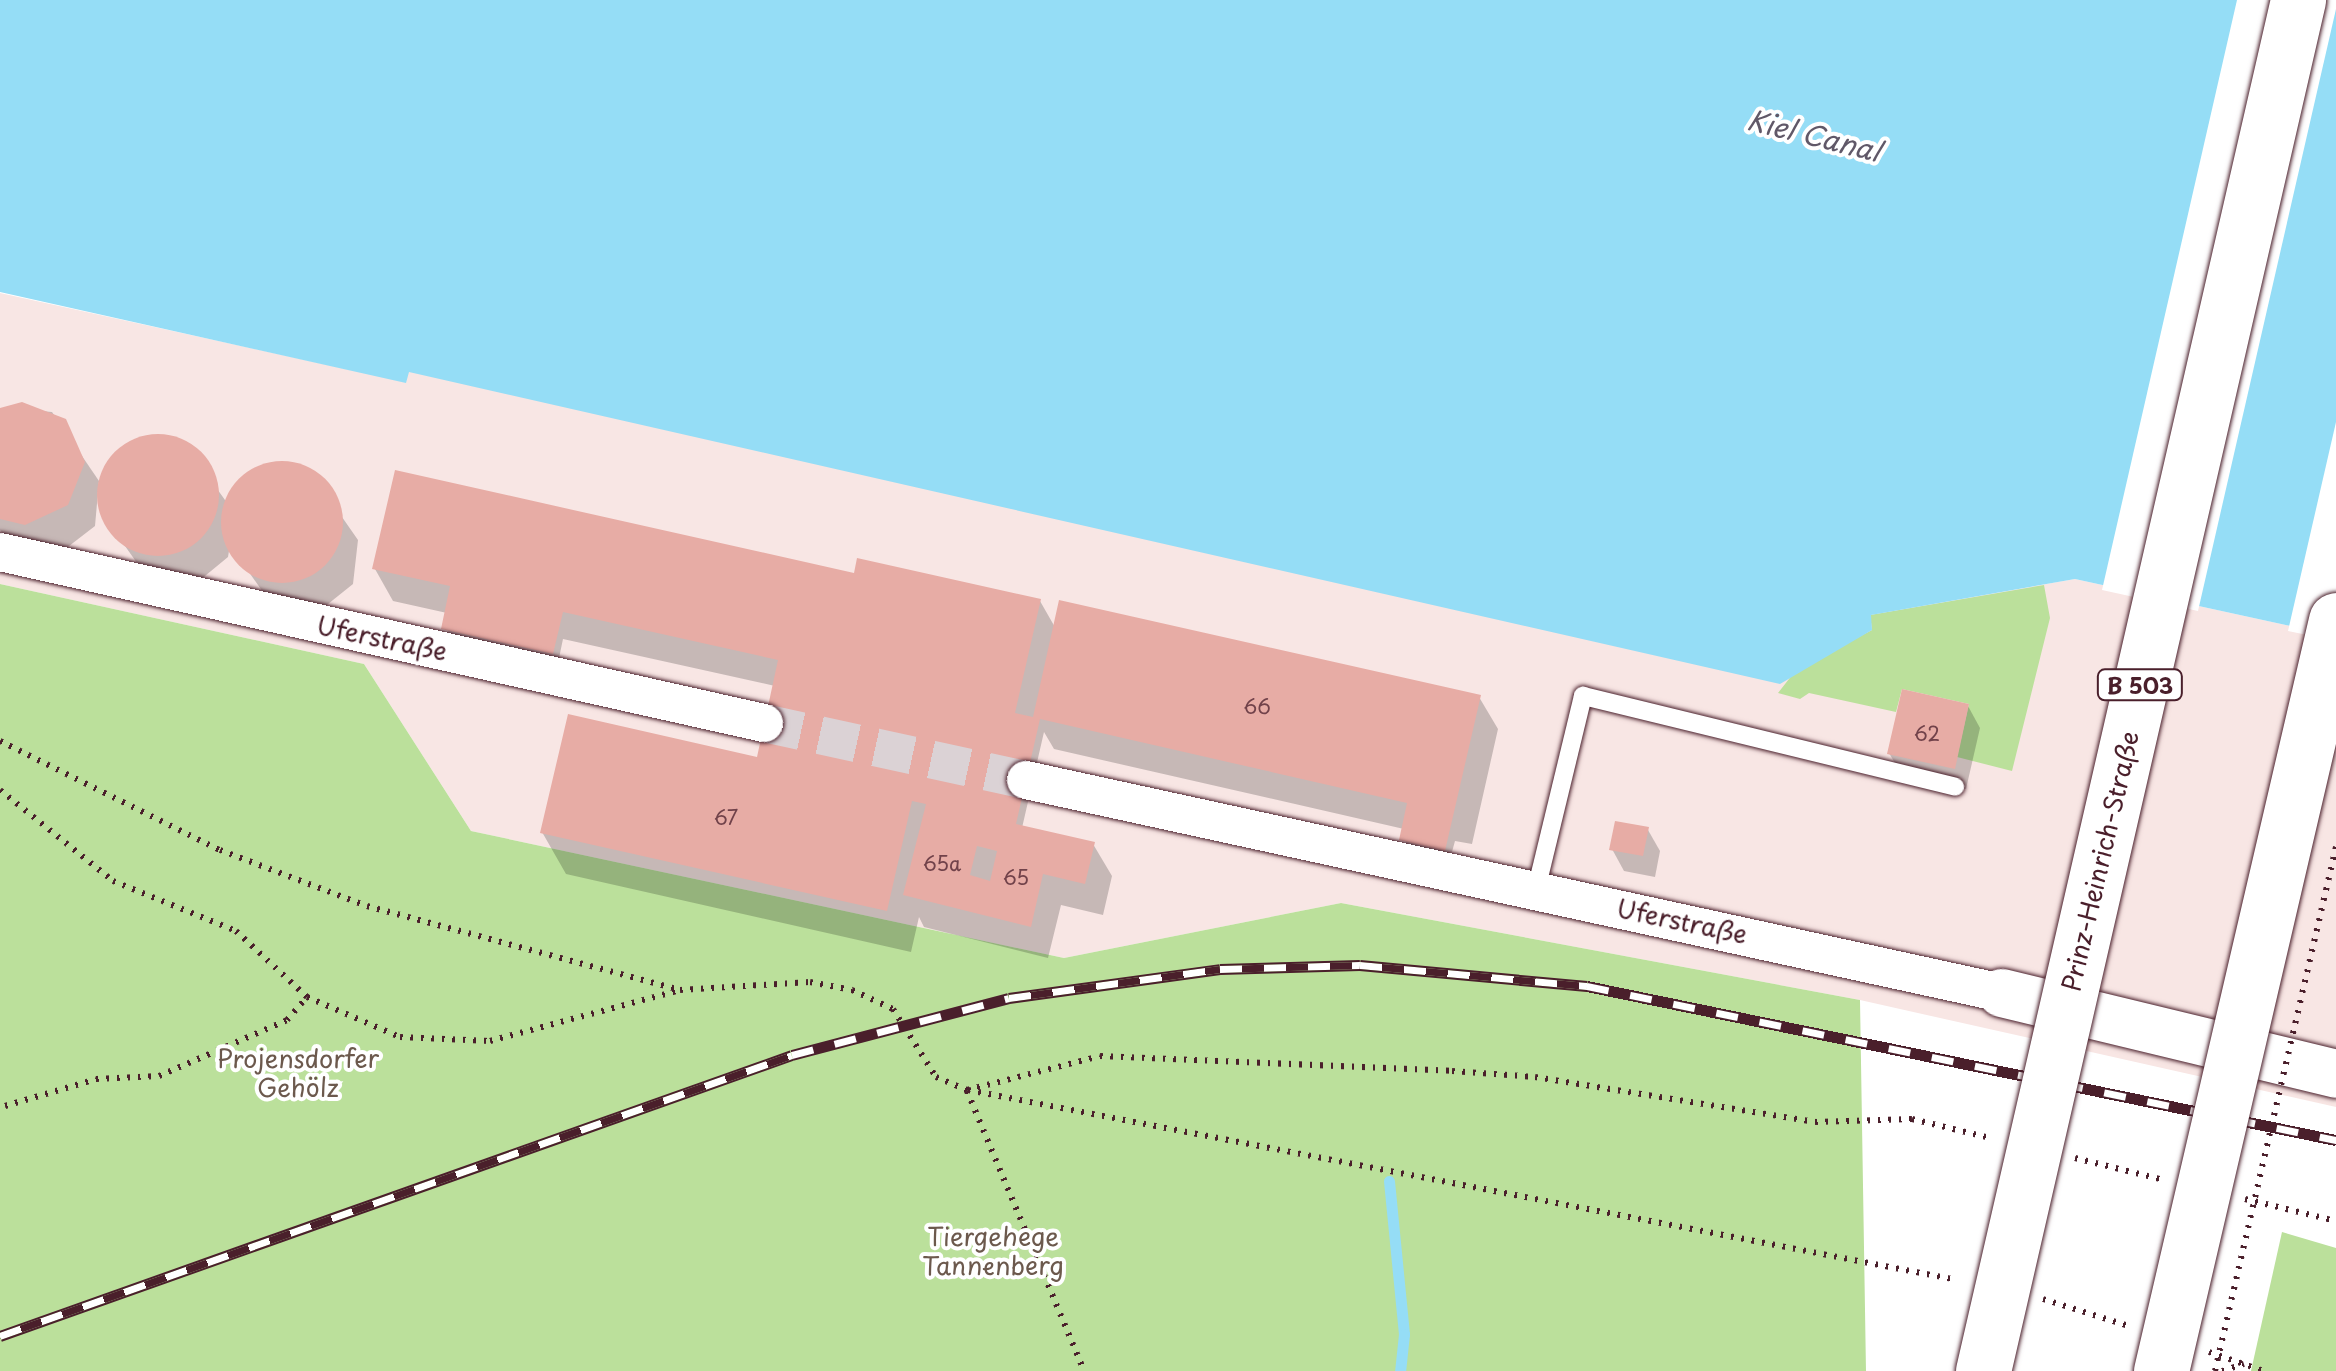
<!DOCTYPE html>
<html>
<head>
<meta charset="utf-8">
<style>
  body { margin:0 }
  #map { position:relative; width:2336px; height:1371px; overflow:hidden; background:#fff; font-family:"Playpen Sans",sans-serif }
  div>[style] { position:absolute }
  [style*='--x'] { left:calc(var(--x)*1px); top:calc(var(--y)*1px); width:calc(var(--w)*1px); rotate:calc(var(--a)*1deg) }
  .built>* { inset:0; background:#f8e6e4 }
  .green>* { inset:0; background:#bbe09b }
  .water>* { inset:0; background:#95ddf6 }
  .pier>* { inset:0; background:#fff }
  .shadow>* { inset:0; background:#0003 }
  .stream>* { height:11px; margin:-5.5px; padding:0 5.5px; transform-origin:5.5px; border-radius:5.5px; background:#95ddf6 }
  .building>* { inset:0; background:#e7aca5 }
  .round { border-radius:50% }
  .minor-tunnel>* { height:38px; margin-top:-19px; transform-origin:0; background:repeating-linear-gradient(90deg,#dbd2d5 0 38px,transparent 0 57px) }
  .path>* { height:6px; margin-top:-3px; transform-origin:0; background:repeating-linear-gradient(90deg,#4a1f2b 0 2.5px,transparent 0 10.5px) }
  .roads { filter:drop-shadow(0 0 2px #4a1f2b) drop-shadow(0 0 2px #4a1f2b) }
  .service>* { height:18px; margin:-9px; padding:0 9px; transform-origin:9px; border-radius:9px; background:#fff }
  .minor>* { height:38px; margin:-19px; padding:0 19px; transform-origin:19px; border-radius:19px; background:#fff }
  .tertiary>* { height:48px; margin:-24px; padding:0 24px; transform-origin:24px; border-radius:24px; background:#fff }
  .rail>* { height:11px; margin-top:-5.5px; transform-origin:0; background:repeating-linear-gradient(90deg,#fff 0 22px,#4a1f2b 0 44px); box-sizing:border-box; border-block:2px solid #4a1f2b }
  .path-bridge>* { height:6px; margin-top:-3px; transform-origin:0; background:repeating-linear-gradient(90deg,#4a1f2b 0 2.5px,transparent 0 10.5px) }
  .bridges { filter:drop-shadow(0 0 2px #4a1f2b) drop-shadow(0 0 2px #4a1f2b) }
  .trunk-bridge>* { height:55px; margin:-27.5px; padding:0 27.5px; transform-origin:27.5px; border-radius:27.5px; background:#fff }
  span { translate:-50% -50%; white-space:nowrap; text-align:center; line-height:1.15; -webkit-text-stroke:8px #fff; paint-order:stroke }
  .number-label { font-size:20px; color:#71424a }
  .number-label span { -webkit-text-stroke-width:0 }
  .shield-label span { padding:2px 8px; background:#fff; border:2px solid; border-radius:8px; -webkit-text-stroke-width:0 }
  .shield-label { font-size:22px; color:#4a1f2b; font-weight:700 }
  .street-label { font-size:25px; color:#4a1f2b }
  .park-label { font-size:25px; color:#6c594d }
  .water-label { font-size:28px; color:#605868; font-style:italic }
</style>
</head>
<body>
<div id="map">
  <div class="built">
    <i style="clip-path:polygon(0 293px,405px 382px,408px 371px,1870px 615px,2075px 579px,2336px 636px,2336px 1107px,1860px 1000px,1341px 903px,1064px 958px,471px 831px,364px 664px,0 584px)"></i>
  </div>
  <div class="green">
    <i style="clip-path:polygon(0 584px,364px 664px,471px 831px,1064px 958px,1341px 903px,1860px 1000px,1866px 1371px,0 1371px)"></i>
    <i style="clip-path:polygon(2044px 585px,2050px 618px,2012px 771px,1957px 757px,1969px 704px,1902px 689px,1896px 712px,1809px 693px,1800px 699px,1778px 693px,1796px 670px,1872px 630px,1870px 615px)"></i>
    <i style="clip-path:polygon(2282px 1232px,2336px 1248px,2336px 1371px,2251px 1371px)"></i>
  </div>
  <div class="water">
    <i style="clip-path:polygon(0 0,2336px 0,2336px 636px,2075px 579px,1871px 615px,1872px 630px,1780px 684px,409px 372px,406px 383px,0 292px)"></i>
  </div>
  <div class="pier">
    <i style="clip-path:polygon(2237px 0,2336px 0,2336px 9px,2198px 611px,2102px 590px)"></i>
    <i style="clip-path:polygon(2336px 422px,2336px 641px,2288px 631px)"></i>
  </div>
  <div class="shadow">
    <i style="clip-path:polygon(7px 408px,52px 412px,99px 481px,95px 526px,60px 553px,15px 549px,0 530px,0 413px)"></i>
    <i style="clip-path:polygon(141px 439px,185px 444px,230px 507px,231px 495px,266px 466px,310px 471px,358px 540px,353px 584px,318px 612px,274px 608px,230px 545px,228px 557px,194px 585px,149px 580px,101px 512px,106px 467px)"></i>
    <i style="clip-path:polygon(375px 569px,856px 576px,1040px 601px,1056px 629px,1479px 697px,1498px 729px,1472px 844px,1455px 841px,1450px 859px,1407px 850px,1404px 829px,1054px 749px,1044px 732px,1022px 828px,1093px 844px,1112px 876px,1103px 915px,1061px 905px,1048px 958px,924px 927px,919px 917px,911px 952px,566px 874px,542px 832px,762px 761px,775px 686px,563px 639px,558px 663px,449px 638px,447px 613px,393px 601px)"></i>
    <i style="clip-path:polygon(1968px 706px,1980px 728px,1966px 789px,1902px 775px,1889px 753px)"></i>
    <i style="clip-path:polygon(1648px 830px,1660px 851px,1655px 877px,1624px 871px,1612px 849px)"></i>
  </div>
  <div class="stream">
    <i style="--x:1389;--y:1181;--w:154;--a:84.4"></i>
    <i style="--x:1404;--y:1334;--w:37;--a:96"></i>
  </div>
  <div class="building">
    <i style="clip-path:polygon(22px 402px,66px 419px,85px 462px,68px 505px,25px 525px,0 519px,0 408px)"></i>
    <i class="round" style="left:97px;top:434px;width:122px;height:122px"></i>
    <i class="round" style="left:221px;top:461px;width:122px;height:122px"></i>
    <i style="clip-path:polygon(evenodd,395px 470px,854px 573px,857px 558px,1041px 599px,1015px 713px,1033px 717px,1059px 600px,1481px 695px,1445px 851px,1399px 840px,1407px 803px,1040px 719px,1016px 824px,1095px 842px,1085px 884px,1043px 874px,1031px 927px,903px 895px,926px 804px,912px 801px,887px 911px,540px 833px,568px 714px,757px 757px,778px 660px,563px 612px,553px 654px,441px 629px,450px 586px,372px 569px,395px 470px,977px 846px,997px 851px,990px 881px,970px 875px,977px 846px)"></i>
    <i style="clip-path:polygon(1902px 689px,1969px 704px,1955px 769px,1887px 754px)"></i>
    <i style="clip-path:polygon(1615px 821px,1649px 827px,1643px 856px,1609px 850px)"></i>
  </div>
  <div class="minor-tunnel">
    <i style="--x:764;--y:723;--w:268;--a:12.3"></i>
  </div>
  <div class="path">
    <i style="--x:0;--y:741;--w:246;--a:26.4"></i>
    <i style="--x:220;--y:850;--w:157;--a:20.9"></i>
    <i style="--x:367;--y:906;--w:324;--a:15"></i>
    <i style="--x:680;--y:990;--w:130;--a:-3.5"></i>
    <i style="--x:810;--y:982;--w:43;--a:10.8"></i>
    <i style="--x:852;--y:990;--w:45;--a:24.9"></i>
    <i style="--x:893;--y:1009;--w:80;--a:57.7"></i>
    <i style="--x:936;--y:1077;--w:34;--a:23"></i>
    <i style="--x:967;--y:1090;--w:137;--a:-14.3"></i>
    <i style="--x:1100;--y:1056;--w:352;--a:2.4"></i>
    <i style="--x:1452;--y:1071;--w:83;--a:4.1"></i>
    <i style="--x:1535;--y:1077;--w:284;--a:9.1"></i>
    <i style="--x:1815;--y:1122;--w:97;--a:-1.8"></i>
    <i style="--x:1912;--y:1119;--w:80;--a:13.7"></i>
    <i style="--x:0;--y:790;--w:145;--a:38.8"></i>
    <i style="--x:113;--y:881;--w:133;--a:22.1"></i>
    <i style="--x:236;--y:931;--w:97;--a:42.9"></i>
    <i style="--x:307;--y:997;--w:101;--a:23.3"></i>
    <i style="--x:400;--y:1037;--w:90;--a:2.5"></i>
    <i style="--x:490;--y:1041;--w:193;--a:-15"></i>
    <i style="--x:968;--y:1090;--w:1007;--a:10.87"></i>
    <i style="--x:967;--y:1091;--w:303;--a:67.3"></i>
    <i style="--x:5;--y:1106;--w:95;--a:-16.5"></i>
    <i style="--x:96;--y:1079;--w:63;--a:-2.7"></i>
    <i style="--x:159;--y:1076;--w:140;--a:-23.6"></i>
    <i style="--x:287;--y:1020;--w:30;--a:-49"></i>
    <i style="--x:2075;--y:1158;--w:88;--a:13.9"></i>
    <i style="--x:2245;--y:1199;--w:94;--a:13.6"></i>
    <i style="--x:2043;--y:1299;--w:87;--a:17.4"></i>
    <i style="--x:2209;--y:1352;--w:58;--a:19.1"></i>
    <i style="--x:2222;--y:1371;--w:23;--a:-18"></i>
  </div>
  <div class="roads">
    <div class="service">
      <i style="--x:1536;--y:890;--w:200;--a:-76.4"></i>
      <i style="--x:1583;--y:696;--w:383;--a:13.7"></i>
    </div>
    <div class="minor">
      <i style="--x:0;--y:552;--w:783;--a:12.62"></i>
      <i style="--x:1026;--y:780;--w:999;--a:12.31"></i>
    </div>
    <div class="tertiary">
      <i style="--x:2002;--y:993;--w:344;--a:13.6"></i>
    </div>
  </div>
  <div class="rail">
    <i style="--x:0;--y:1336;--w:840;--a:-19.53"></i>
    <i style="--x:792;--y:1055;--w:224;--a:-14.7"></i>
    <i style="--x:1009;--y:998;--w:213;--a:-7.8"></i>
    <i style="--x:1220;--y:969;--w:140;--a:-1.6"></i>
    <i style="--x:1360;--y:965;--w:228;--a:5.3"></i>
    <i style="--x:1587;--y:986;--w:765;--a:11.62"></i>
  </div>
  <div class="path-bridge">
    <i style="--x:2215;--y:1371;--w:538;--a:-77"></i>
  </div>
  <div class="bridges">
    <div class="trunk-bridge">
      <i style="--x:1983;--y:1371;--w:1407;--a:-77.06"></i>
      <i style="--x:2161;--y:1371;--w:771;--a:-76.88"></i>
    </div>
  </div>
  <div class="number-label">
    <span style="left:1257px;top:706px">66</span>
    <span style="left:1927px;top:733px">62</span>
    <span style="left:726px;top:817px">67</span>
    <span style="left:942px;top:863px">65a</span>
    <span style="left:1016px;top:877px">65</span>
  </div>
  <div class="shield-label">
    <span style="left:2140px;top:685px">B 503</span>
  </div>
  <div class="street-label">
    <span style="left:382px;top:638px;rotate:12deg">Uferstraße</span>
    <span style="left:2100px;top:861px;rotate:-77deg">Prinz-Heinrich-Straße</span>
    <span style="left:1682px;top:921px;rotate:12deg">Uferstraße</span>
  </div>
  <div class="park-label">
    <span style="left:298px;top:1073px">Projensdorfer<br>Gehölz</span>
    <span style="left:993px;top:1251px">Tiergehege<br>Tannenberg</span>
  </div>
  <div class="water-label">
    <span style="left:1814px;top:135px;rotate:14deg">Kiel Canal</span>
  </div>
</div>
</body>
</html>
